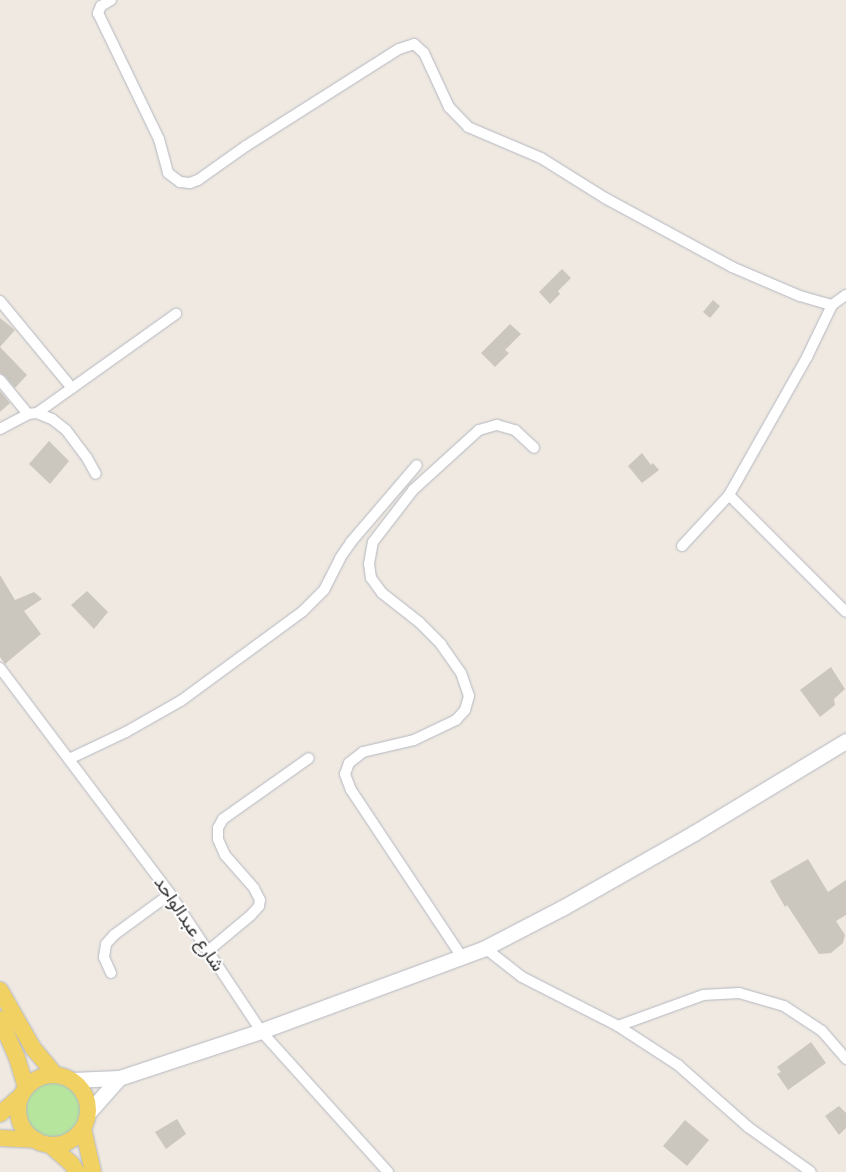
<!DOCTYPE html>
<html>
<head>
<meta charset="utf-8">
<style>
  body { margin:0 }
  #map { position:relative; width:846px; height:1172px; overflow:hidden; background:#efe9e1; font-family:Jost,Vazirmatn,sans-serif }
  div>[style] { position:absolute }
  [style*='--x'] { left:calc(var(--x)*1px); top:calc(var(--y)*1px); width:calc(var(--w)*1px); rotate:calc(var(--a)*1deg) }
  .green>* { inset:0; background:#b6e59e }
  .round { border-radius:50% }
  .building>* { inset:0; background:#cbc7bf }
  .roads { filter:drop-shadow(0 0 1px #b4b7c1) drop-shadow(0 0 1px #b4b7c1) }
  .street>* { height:10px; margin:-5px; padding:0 5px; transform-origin:5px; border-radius:5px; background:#fff }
  .secondary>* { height:15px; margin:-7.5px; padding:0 7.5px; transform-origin:7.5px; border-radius:7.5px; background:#fff }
  .primary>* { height:16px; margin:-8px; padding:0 8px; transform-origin:8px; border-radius:8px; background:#f2d163 }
  .primary>.ring { margin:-8px; padding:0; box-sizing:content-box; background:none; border:16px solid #f2d163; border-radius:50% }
  span { translate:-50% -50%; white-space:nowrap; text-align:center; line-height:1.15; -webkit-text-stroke:4px #fff; paint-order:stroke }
  .street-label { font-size:18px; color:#2e2e2e }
</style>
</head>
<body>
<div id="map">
  <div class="green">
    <i class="round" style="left:23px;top:1080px;width:60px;height:60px"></i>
  </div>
  <div class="building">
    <i style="clip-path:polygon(562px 269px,571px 278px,558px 291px,560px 294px,550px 304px,539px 292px)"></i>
    <i style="clip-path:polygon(713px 300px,720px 306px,710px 318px,703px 312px)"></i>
    <i style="clip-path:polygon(0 318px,15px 330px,0 347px)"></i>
    <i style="clip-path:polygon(510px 324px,521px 334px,505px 350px,509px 353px,495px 367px,481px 353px)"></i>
    <i style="clip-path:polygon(0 347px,27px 375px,15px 388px,5px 376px,0 373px)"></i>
    <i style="clip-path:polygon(0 391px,10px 403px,0 412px)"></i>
    <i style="clip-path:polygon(49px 441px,69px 461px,50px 484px,29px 464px)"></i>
    <i style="clip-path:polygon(642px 453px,651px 465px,653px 463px,659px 470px,642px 483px,628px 466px)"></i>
    <i style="clip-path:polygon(0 575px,15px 600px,34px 592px,42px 599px,24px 611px,41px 634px,5px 664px,0 657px)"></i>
    <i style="clip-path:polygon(87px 591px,108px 612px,94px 629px,71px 605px)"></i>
    <i style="clip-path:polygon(831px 667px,845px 689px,834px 699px,835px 705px,820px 717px,800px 690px)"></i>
    <i style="clip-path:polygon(808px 859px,828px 892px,846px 880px,846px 915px,836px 921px,845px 935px,843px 943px,831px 953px,819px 954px,787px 905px,785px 907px,770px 881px)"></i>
    <i style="clip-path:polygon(811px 1042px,826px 1063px,788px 1090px,777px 1074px,781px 1072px,777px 1067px)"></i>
    <i style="clip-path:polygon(839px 1106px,846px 1113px,846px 1128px,839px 1135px,825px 1116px)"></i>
    <i style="clip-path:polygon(177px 1119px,186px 1134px,166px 1149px,155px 1132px)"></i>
    <i style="clip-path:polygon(685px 1120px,709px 1140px,687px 1166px,663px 1146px)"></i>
  </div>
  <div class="roads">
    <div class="street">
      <i style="--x:111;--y:0;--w:12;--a:149"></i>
      <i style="--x:101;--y:6;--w:8;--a:113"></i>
      <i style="--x:98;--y:13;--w:140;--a:64.2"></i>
      <i style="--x:159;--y:139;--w:35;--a:75"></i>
      <i style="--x:168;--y:173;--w:15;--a:37"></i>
      <i style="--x:180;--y:182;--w:10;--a:6"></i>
      <i style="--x:190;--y:183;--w:9;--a:-21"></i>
      <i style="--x:198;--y:180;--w:59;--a:-35.3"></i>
      <i style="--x:246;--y:146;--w:181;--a:-32.4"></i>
      <i style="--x:399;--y:49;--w:16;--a:-18"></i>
      <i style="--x:414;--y:44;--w:13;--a:42"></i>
      <i style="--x:424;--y:53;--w:60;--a:65.2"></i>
      <i style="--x:449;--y:107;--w:28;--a:46"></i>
      <i style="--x:468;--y:127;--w:79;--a:23"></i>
      <i style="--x:541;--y:158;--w:75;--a:32"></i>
      <i style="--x:605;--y:198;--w:145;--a:28.5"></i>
      <i style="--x:732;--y:267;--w:74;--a:23.1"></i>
      <i style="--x:800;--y:296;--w:33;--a:16"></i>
      <i style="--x:0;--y:301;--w:113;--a:50.4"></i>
      <i style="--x:0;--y:380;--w:44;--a:50.5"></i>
      <i style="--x:37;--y:413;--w:171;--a:-35.5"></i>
      <i style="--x:0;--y:429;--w:32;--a:-28"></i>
      <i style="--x:28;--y:414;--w:9;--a:-6"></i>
      <i style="--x:37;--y:413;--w:16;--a:22"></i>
      <i style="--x:52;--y:419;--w:18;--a:38"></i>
      <i style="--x:66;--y:430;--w:35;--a:53"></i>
      <i style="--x:87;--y:458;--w:18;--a:61"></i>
      <i style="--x:729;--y:495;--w:165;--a:45"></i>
      <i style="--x:682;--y:546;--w:69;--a:-47.3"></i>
      <i style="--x:729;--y:495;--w:159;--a:-60.5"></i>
      <i style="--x:807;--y:357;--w:58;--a:-64.3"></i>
      <i style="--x:832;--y:305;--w:17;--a:-36"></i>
      <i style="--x:0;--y:668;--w:283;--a:53"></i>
      <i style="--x:170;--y:894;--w:164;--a:56.4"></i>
      <i style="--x:261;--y:1031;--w:190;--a:48"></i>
      <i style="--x:69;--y:759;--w:63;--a:-25.3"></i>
      <i style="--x:126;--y:732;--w:64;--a:-29.7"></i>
      <i style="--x:182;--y:700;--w:150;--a:-36.3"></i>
      <i style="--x:303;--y:611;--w:30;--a:-45"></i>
      <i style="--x:324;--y:590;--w:36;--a:-63"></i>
      <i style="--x:340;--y:558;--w:19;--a:-55"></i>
      <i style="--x:351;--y:542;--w:101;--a:-49.4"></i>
      <i style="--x:485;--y:948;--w:47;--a:38.1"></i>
      <i style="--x:522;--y:977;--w:108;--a:27"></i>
      <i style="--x:618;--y:1026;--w:90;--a:-20"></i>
      <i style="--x:703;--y:995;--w:36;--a:-3"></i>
      <i style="--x:739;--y:993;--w:47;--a:16.1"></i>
      <i style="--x:784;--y:1006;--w:45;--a:33.3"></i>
      <i style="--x:822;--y:1031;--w:37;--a:49"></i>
      <i style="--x:208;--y:951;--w:56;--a:-39.9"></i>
      <i style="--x:251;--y:915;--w:12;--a:-48"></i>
      <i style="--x:259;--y:906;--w:6;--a:-81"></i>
      <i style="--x:260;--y:900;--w:13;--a:-117"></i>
      <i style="--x:254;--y:888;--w:44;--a:-131.3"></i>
      <i style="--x:225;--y:855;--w:17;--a:-114"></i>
      <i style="--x:218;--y:839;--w:11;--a:-90"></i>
      <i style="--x:218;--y:828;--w:10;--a:-61"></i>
      <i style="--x:223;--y:819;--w:105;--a:-35.3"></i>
      <i style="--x:462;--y:957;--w:201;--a:-123.6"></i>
      <i style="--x:351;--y:790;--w:17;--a:-111"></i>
      <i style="--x:345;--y:774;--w:12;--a:-70"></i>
      <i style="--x:349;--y:763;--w:18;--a:-38"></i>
      <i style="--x:363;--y:752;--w:52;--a:-13.2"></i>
      <i style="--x:414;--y:740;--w:47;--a:-25.5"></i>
      <i style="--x:456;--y:720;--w:13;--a:-48"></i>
      <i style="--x:465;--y:710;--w:15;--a:-74"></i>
      <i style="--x:469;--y:696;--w:24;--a:-109"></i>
      <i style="--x:461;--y:673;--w:35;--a:-125"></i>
      <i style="--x:441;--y:644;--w:31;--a:-135"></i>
      <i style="--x:419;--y:622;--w:47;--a:-141.9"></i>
      <i style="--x:382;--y:593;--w:19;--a:-126"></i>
      <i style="--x:371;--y:578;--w:14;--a:-98"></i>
      <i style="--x:369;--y:564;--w:22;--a:-80"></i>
      <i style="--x:373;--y:542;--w:66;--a:-52.4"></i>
      <i style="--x:413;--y:490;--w:89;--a:-42.3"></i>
      <i style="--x:479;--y:430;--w:19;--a:-16"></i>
      <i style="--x:497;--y:425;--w:19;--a:16"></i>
      <i style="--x:515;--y:430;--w:26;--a:43"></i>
      <i style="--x:111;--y:973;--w:17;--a:-114"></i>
      <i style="--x:104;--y:957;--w:13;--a:-81"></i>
      <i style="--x:106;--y:944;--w:12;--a:-48"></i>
      <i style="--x:114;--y:935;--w:69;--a:-36.2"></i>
      <i style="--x:618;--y:1026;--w:72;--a:33"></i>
      <i style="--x:678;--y:1065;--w:94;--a:41.5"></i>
      <i style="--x:748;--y:1127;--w:77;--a:35.5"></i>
    </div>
    <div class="secondary">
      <i style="--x:71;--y:1080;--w:48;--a:-2.4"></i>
      <i style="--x:119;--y:1078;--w:150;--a:-18.3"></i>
      <i style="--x:261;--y:1031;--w:239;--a:-20.3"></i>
      <i style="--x:485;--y:948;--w:87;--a:-27.5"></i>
      <i style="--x:562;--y:908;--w:152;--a:-29.6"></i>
      <i style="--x:694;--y:833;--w:178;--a:-31.2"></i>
      <i style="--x:88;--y:1113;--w:47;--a:-48.5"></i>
    </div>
    <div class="primary">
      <i style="--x:0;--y:990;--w:67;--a:60.4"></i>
      <i style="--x:33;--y:1048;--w:35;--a:50"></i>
      <i style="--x:0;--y:1019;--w:43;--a:66.4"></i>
      <i style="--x:17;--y:1058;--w:31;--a:73"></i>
      <i class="ring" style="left:18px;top:1075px;width:54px;height:54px"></i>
      <i style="--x:0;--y:1114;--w:28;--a:-41"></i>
      <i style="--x:83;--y:1128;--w:45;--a:77.2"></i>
      <i style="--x:0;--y:1138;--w:36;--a:3"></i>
      <i style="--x:50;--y:1145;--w:28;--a:41"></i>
      <i style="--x:71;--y:1163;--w:11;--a:56"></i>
    </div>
  </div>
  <div class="street-label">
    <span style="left:189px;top:924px;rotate:56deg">شارع عبدالواحد</span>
  </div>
</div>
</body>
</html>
